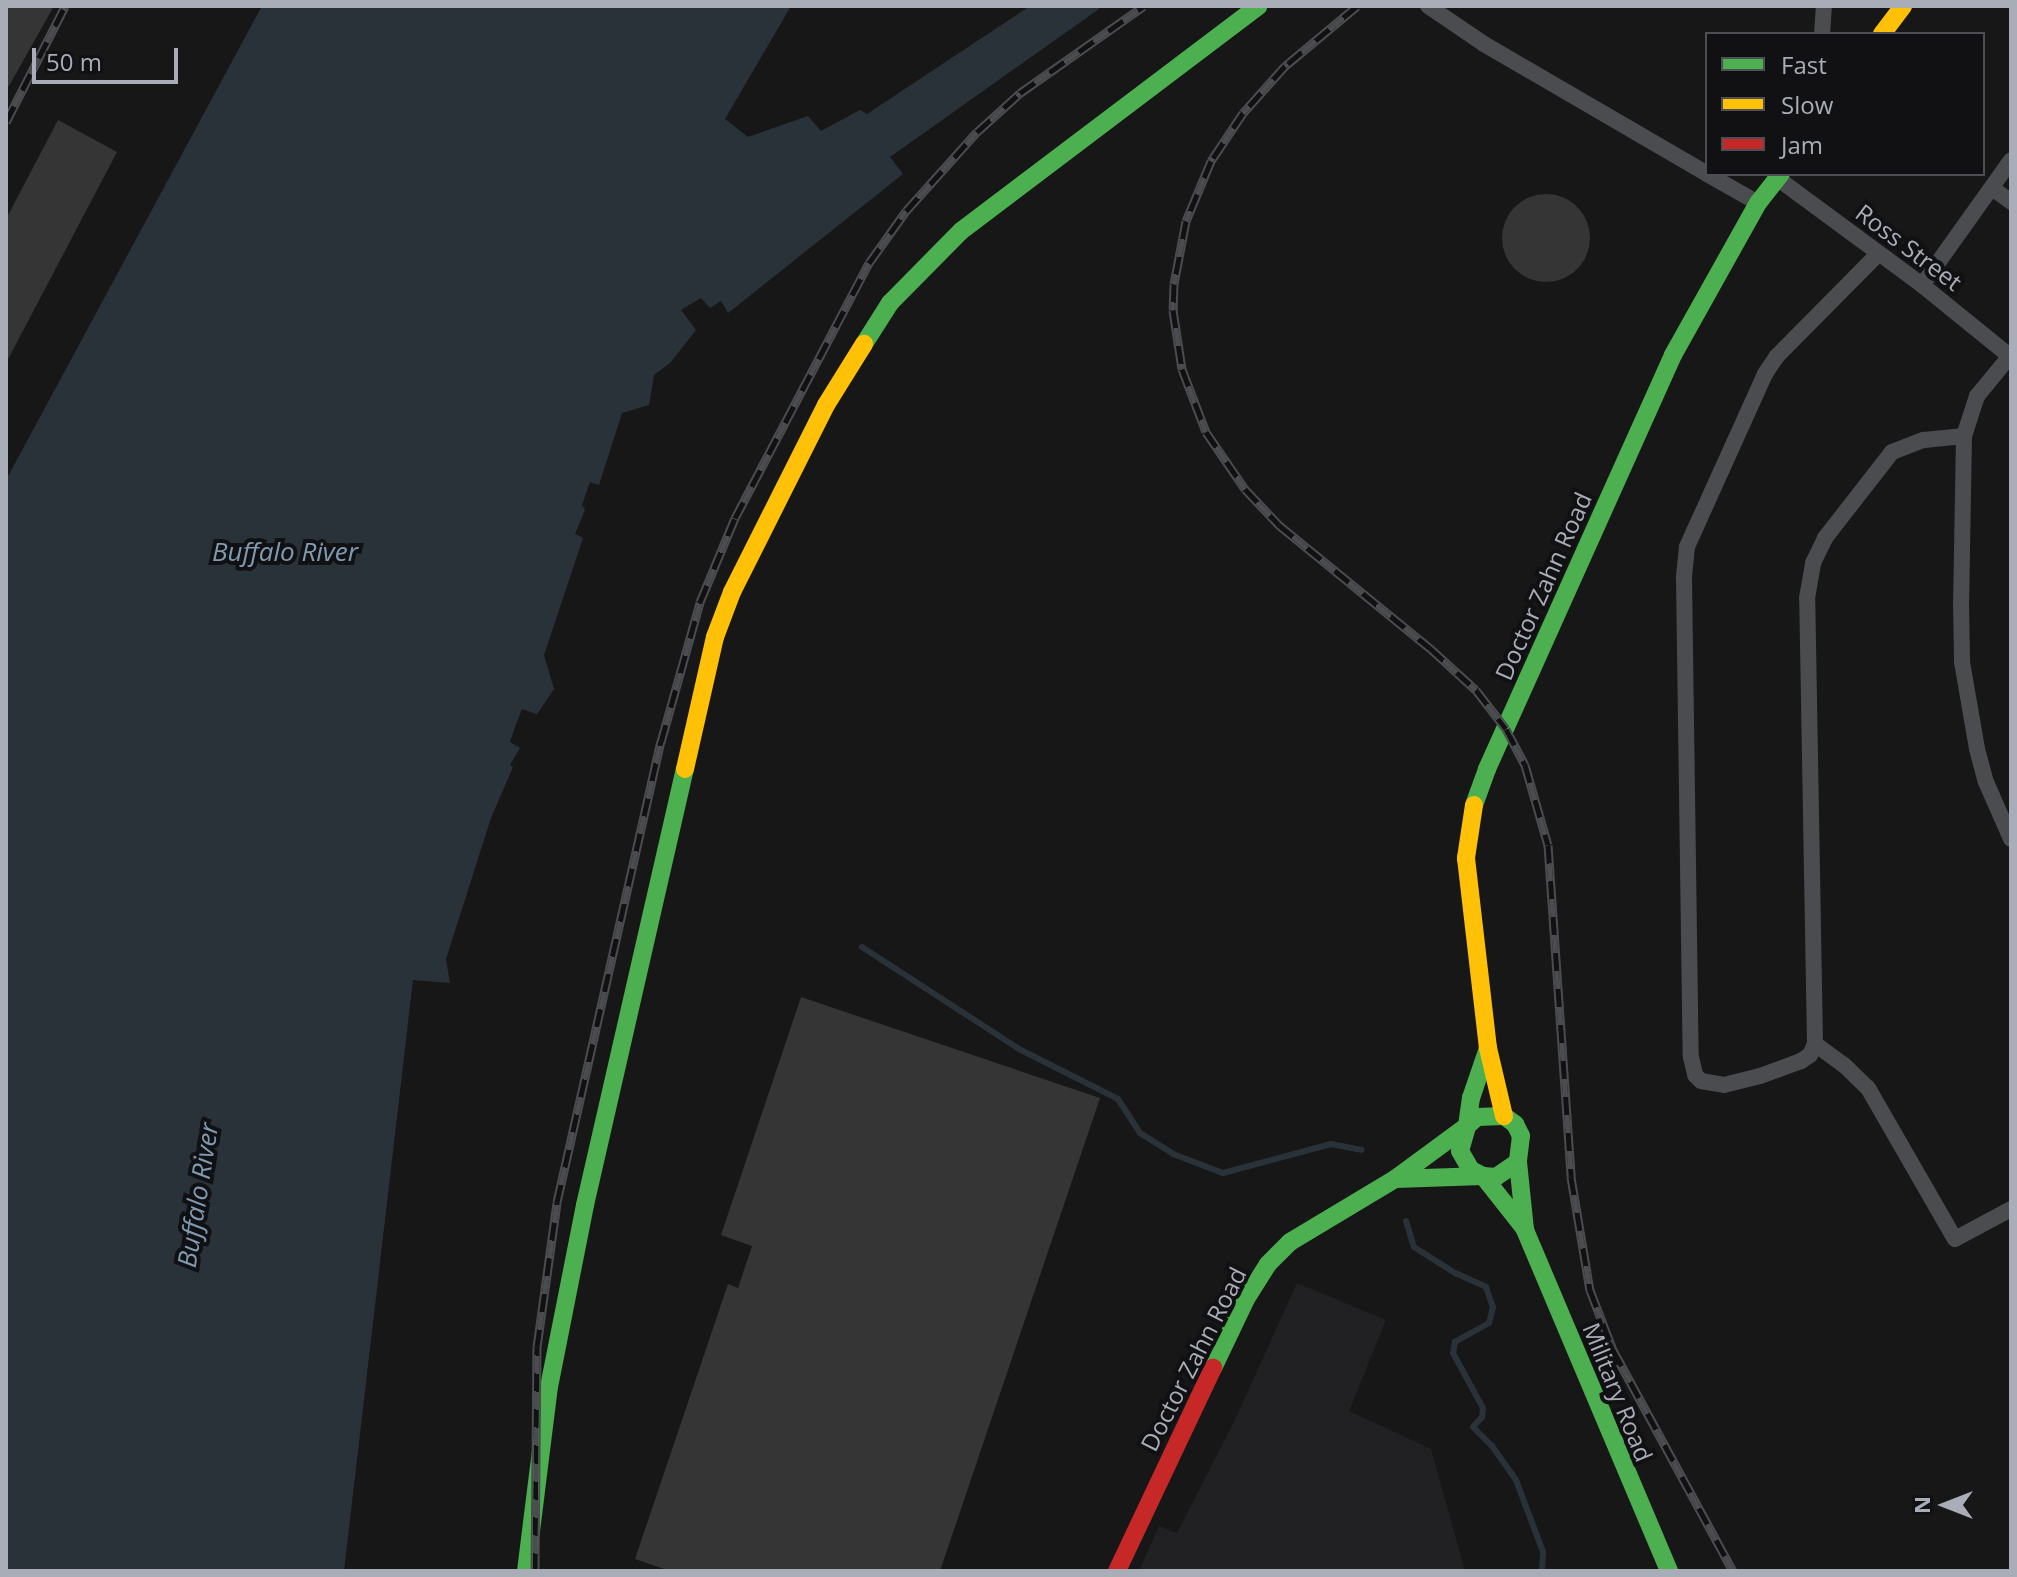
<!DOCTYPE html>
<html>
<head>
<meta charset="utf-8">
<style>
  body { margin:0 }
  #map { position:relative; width:2017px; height:1577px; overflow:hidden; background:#171717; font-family:"Open Sans",sans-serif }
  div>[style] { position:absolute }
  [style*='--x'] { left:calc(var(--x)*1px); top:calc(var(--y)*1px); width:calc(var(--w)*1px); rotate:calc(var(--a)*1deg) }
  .built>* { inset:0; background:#212123 }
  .water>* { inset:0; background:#2a3239 }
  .stream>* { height:6px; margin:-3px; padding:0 3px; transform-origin:3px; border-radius:3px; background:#2a3239 }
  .building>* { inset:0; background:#353536 }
  .round { border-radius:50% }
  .street>* { height:16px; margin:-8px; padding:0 8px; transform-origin:8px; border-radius:8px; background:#4b4c50 }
  .fast>* { height:18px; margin:-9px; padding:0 9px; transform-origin:9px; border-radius:9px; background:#4caf50 }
  .slow>* { height:18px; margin:-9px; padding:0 9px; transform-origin:9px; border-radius:9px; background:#ffc107 }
  .jam>* { height:18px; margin:-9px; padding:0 9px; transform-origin:9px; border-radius:9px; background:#c62828 }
  .rail>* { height:9px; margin-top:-4.5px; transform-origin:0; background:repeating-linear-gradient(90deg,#111113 0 18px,#4b4c4f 0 36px); box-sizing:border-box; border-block:2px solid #4b4c4f }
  span { translate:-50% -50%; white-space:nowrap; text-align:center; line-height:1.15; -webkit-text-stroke:8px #111113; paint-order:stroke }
  .street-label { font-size:24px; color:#a8adb8 }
  .water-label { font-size:26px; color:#7f9bb3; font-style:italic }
  .frame { position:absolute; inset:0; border:8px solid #a8adb8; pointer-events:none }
  .legend { position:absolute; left:1705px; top:32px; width:280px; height:144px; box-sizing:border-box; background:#111113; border:2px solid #4d4f55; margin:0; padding:10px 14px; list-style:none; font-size:24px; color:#a8adb8 }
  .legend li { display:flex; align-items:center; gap:16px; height:40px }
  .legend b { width:40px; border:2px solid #4d4f55 }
  .north { position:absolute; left:1905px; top:1465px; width:80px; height:80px; -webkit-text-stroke:6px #111113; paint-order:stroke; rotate:270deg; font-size:22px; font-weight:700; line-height:32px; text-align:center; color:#a8adb8 }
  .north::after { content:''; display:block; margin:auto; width:28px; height:36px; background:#a8adb8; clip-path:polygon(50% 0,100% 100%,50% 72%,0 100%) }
  .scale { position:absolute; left:32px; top:48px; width:146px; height:36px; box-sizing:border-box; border:4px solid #a8adb8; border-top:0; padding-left:10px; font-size:24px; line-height:28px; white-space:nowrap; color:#a8adb8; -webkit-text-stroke:6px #111113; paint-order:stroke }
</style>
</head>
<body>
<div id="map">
  <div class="built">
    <i style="clip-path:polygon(1297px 1283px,1386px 1320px,1349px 1411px,1431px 1449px,1465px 1571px,1139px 1571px,1159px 1526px,1177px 1533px,1234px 1422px)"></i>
  </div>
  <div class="water">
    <i style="clip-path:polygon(262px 6px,791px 6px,725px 119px,748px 137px,808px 116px,821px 131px,860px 110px,867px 114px,1030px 6px,1097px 6px,1099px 9px,890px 157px,903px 174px,728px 313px,721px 301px,710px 308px,701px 298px,681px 310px,696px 330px,670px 363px,654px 375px,649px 405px,622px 413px,599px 485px,590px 482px,582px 505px,585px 510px,575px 534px,583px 538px,544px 655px,554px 689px,537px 714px,522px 709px,514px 730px,510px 742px,520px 748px,510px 765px,513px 767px,491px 818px,446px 959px,450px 983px,413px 980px,344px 1571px,6px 1571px,6px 480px)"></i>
  </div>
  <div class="stream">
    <i style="--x:862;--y:947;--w:187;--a:33"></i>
    <i style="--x:1019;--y:1049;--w:111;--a:26.8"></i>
    <i style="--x:1118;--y:1099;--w:40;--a:57.1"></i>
    <i style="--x:1140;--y:1133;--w:39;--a:32"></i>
    <i style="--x:1173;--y:1154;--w:53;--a:20.8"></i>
    <i style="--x:1223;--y:1173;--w:112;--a:-15"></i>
    <i style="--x:1331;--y:1144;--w:31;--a:11"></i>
    <i style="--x:1406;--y:1221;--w:27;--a:73"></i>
    <i style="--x:1414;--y:1247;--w:49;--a:32.4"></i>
    <i style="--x:1455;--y:1273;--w:34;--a:24"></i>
    <i style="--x:1486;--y:1287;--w:21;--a:71"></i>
    <i style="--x:1493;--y:1307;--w:16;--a:104"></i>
    <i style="--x:1489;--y:1323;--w:39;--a:151"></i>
    <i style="--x:1455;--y:1342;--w:11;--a:100"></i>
    <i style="--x:1453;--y:1353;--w:63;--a:61.4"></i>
    <i style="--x:1483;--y:1408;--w:9;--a:96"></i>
    <i style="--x:1482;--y:1417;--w:13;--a:132"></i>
    <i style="--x:1473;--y:1427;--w:27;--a:45"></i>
    <i style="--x:1492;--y:1446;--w:42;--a:54.8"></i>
    <i style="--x:1516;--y:1480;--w:77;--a:69.4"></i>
    <i style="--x:1543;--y:1552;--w:19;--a:93"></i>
  </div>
  <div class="building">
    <i style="clip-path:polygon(6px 6px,54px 6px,9px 86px,6px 85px)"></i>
    <i style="clip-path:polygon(58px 120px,117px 152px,6px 363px,6px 219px)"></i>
    <i class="round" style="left:1502px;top:194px;width:88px;height:88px"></i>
    <i style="clip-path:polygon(801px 997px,1100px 1098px,940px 1571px,670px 1571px,635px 1559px,728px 1284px,738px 1288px,752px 1246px,721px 1235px)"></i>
  </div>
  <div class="street">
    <i style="--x:1428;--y:6;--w:68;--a:34.2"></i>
    <i style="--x:1484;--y:44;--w:258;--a:30.2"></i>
    <i style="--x:1822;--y:34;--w:28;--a:-86"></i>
    <i style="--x:1707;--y:174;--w:59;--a:29.6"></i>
    <i style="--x:1777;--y:178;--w:180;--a:36.4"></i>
    <i style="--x:1922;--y:285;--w:114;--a:39"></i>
    <i style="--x:1992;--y:188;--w:24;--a:36"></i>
    <i style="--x:1878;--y:254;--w:144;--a:134.7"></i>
    <i style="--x:1777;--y:356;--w:22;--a:124"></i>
    <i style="--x:1765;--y:374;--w:190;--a:114.3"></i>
    <i style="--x:1687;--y:547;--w:31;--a:96"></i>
    <i style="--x:1684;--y:578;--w:479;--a:89.2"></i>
    <i style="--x:1691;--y:1057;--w:18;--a:77"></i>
    <i style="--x:1695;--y:1075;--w:8;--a:45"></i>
    <i style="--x:1701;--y:1081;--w:23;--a:10"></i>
    <i style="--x:1724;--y:1085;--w:37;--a:-14"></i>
    <i style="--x:1760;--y:1076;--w:44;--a:-20.1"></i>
    <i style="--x:1801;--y:1061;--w:11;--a:-34"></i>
    <i style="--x:1810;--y:1055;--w:12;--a:-66"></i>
    <i style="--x:1815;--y:1044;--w:446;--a:-91"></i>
    <i style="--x:1807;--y:598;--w:36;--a:-80"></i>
    <i style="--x:1813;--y:563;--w:28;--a:-64"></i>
    <i style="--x:1825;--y:538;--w:109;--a:-52.1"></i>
    <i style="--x:1892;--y:452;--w:34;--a:-21"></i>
    <i style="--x:1924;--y:440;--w:40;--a:-5.7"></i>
    <i style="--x:1922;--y:285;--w:153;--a:-54.5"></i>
    <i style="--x:2010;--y:356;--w:52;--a:129.5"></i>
    <i style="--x:1977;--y:396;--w:42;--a:108"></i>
    <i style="--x:1964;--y:436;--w:166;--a:91"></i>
    <i style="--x:1961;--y:602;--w:60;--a:89"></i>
    <i style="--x:1962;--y:662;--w:88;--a:80.2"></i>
    <i style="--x:1977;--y:749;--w:34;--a:75"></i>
    <i style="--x:1986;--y:782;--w:62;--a:66.3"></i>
    <i style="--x:1815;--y:1044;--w:36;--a:36"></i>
    <i style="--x:1844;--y:1065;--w:33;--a:44"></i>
    <i style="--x:1868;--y:1088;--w:174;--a:60.1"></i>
    <i style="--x:1955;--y:1239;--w:64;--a:-28.2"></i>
  </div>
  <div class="fast">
    <i style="--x:864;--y:344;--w:49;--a:-57.6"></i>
    <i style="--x:890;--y:303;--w:101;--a:-45.4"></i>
    <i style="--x:961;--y:231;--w:373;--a:-37.1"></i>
    <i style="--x:1474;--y:805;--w:38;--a:-70"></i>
    <i style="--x:1487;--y:769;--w:454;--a:-65.8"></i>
    <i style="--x:1673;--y:355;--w:174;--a:-60.8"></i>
    <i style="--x:1758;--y:203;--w:37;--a:-52"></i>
    <i style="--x:1518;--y:1162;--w:68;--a:84.1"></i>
    <i style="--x:1525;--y:1230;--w:370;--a:67.1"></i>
    <i style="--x:1395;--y:1179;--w:88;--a:-2"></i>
    <i style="--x:1483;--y:1176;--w:68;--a:51.6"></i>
    <i style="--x:1213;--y:1368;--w:76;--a:-64.4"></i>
    <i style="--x:1246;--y:1299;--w:41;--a:-57.8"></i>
    <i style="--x:1268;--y:1264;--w:31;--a:-45"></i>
    <i style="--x:1290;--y:1242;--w:122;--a:-31"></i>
    <i style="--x:1395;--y:1179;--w:89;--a:-36.4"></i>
    <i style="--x:1467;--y:1126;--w:13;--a:-42"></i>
    <i style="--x:1477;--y:1117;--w:27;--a:-2"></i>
    <i style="--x:1504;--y:1116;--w:14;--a:36"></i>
    <i style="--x:1515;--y:1124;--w:13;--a:63"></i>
    <i style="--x:1521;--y:1136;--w:26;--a:97"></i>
    <i style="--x:1518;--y:1162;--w:27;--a:146"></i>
    <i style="--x:1496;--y:1177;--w:13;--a:-176"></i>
    <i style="--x:1483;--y:1176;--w:13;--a:-153"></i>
    <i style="--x:1471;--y:1170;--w:22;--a:-120"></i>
    <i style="--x:1460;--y:1151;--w:26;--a:-74"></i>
    <i style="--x:1467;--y:1126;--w:28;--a:-82"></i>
    <i style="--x:1471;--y:1098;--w:53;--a:-71.2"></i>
    <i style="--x:526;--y:1571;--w:185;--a:-82.9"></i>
    <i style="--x:549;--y:1387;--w:186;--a:-78.8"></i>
    <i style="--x:585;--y:1205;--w:447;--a:-77.1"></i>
  </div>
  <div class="slow">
    <i style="--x:1882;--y:34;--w:35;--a:-53"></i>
    <i style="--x:685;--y:769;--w:135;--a:-77.2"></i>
    <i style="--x:715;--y:637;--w:48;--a:-69.3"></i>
    <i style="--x:732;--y:592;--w:209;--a:-63.3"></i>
    <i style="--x:826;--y:405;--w:72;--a:-58.1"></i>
    <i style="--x:1474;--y:805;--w:54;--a:98.6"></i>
    <i style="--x:1466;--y:858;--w:191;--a:83.4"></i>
    <i style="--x:1488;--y:1048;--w:70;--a:76.8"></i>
  </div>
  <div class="jam">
    <i style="--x:1117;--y:1571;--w:225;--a:-64.7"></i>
  </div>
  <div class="rail">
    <i style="--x:1357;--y:6;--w:94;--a:140.2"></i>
    <i style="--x:1285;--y:66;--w:63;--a:131.8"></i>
    <i style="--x:1243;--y:113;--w:58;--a:123.7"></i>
    <i style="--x:1211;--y:161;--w:65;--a:112.6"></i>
    <i style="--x:1186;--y:221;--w:64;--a:100.8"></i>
    <i style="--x:1174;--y:284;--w:26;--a:92"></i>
    <i style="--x:1173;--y:310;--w:60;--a:81.3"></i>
    <i style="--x:1182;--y:369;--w:67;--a:69.1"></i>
    <i style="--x:1206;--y:432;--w:69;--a:55.6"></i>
    <i style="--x:1245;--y:489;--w:50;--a:46.6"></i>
    <i style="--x:1279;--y:525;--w:195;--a:39.2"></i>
    <i style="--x:1430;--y:648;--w:62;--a:42.4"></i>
    <i style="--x:1476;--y:690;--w:49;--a:52.4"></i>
    <i style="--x:1506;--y:729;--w:41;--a:62.2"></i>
    <i style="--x:1525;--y:765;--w:83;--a:74"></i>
    <i style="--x:1548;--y:845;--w:333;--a:86"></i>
    <i style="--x:1571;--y:1177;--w:115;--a:80.5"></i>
    <i style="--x:1590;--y:1290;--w:64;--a:69"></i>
    <i style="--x:1613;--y:1350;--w:251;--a:61.5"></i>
    <i style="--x:6;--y:122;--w:130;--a:-63"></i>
    <i style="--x:535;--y:1571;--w:224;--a:-89.5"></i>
    <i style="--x:537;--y:1347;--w:146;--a:-82.1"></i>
    <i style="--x:557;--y:1202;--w:472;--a:-77.3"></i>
    <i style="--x:661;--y:742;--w:145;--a:-74.4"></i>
    <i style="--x:700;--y:602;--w:91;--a:-67.4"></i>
    <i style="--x:735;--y:518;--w:288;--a:-62.3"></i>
    <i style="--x:869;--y:263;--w:64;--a:-54.6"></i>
    <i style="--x:906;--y:211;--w:106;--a:-48.1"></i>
    <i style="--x:977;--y:132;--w:58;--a:-42.2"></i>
    <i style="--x:1020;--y:93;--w:151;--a:-35.1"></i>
  </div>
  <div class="street-label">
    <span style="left:1909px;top:247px;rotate:37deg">Ross Street</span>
    <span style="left:1543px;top:586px;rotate:-66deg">Doctor Zahn Road</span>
    <span style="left:1193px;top:1359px;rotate:-63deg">Doctor Zahn Road</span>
    <span style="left:1618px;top:1392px;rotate:68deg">Military Road</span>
  </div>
  <div class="water-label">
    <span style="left:285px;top:552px">Buffalo River</span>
    <span style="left:198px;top:1195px;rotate:-81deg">Buffalo River</span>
  </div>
  <div class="frame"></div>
  <ul class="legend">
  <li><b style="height:10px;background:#4caf50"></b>Fast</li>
  <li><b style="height:10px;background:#ffc107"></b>Slow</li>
  <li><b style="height:10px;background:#c62828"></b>Jam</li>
  </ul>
  <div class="north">N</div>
  <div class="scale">50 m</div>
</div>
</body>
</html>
